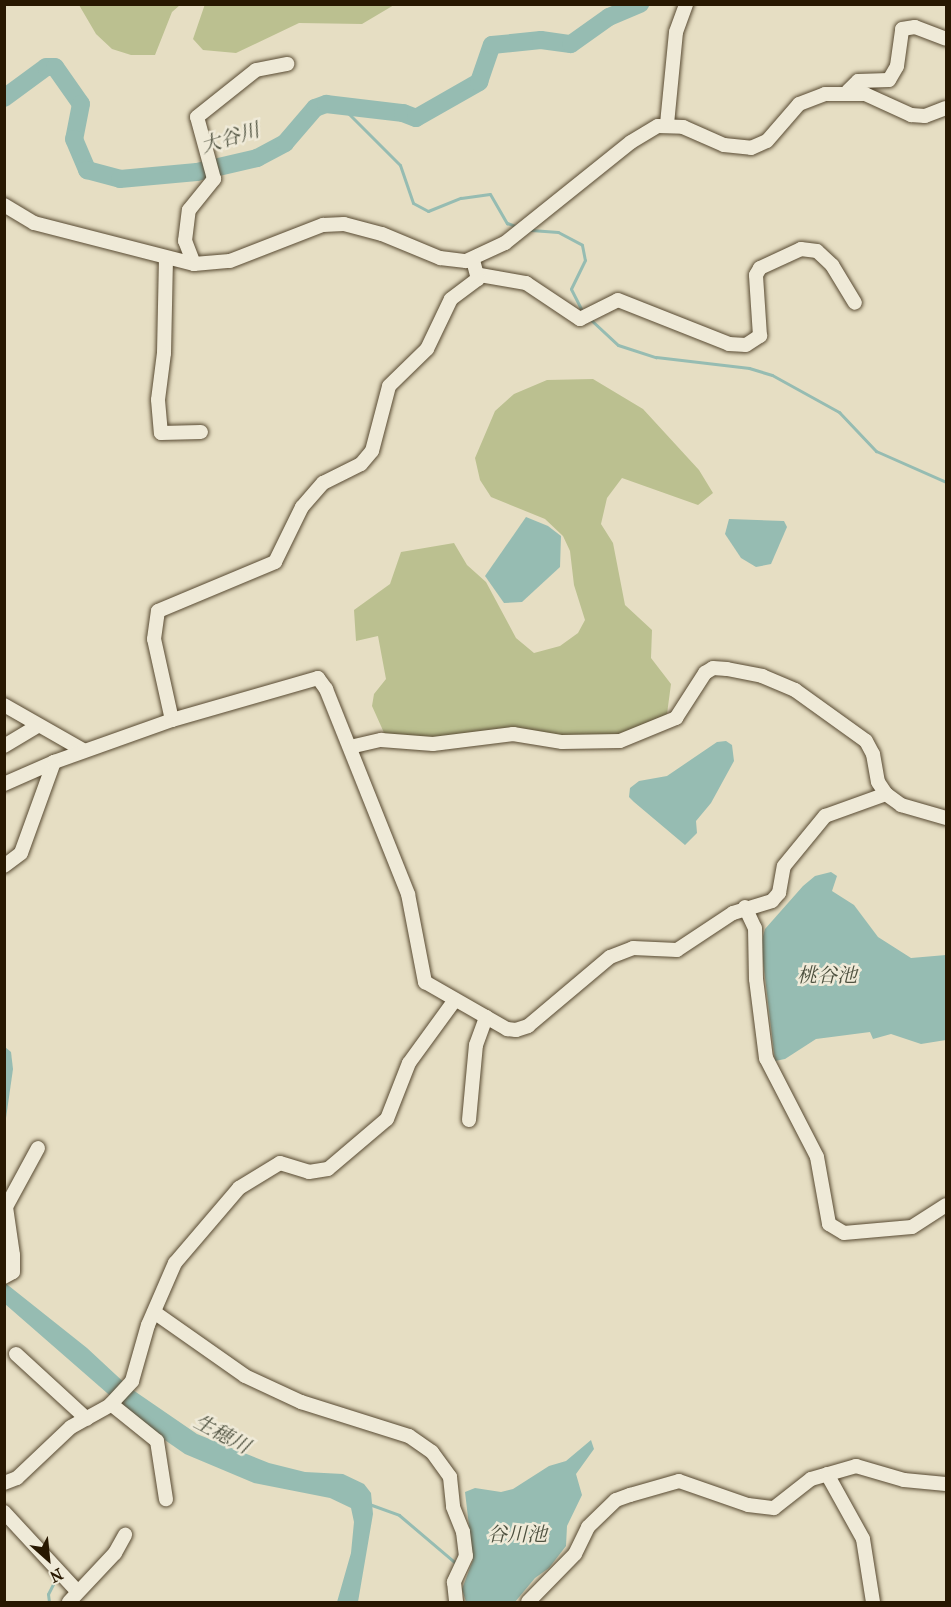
<!DOCTYPE html>
<html>
<head>
<meta charset="utf-8">
<style>
  body { margin:0 }
  #map { position:relative; width:951px; height:1607px; overflow:hidden; background:#e6dec3; font-family:"IM FELL French Canon","Noto Serif JP",serif }
  div>[style] { position:absolute }
  [style*='--x'] { left:calc(var(--x)*1px); top:calc(var(--y)*1px); width:calc(var(--w)*1px); rotate:calc(var(--a)*1deg) }
  .green>* { inset:0; background:#bbc090 }
  .water>* { inset:0; background:#96bcb2 }
  .stream>* { height:3px; margin:-1.5px; padding:0 1.5px; transform-origin:1.5px; border-radius:1.5px; background:#96bcb2 }
  .river>* { height:18px; margin:-9px; padding:0 9px; transform-origin:9px; border-radius:9px; background:#96bcb2 }
  .roads { filter:drop-shadow(0 0 2px #584a32) drop-shadow(0 0 2px #584a32) }
  .minor>* { height:14px; margin:-7px; padding:0 7px; transform-origin:7px; border-radius:7px; background:#efead8 }
  span { translate:-50% -50%; white-space:nowrap; text-align:center; line-height:1.15; -webkit-text-stroke:5px #efead8; paint-order:stroke }
  .water-label { font-size:20px; color:#4e513f; font-style:italic }
  .frame { position:absolute; inset:0; border:6px solid #281801; pointer-events:none }
  .north { position:absolute; left:18px; top:1529px; width:60px; height:60px; -webkit-text-stroke:4px #efead8; paint-order:stroke; rotate:153deg; font-size:16px; font-weight:700; line-height:24px; text-align:center; color:#281801 }
  .north::after { content:''; display:block; margin:auto; width:21px; height:27px; background:#281801; clip-path:polygon(50% 0,100% 100%,50% 72%,0 100%) }
</style>
</head>
<body>
<div id="map">
  <div class="green">
    <i style="clip-path:polygon(205px 4px,394px 4px,394px 5px,362px 24px,299px 23px,236px 53px,203px 50px,193px 39px)"></i>
    <i style="clip-path:polygon(79px 5px,79px 4px,180px 5px,172px 12px,155px 55px,131px 55px,112px 49px,96px 34px)"></i>
    <i style="clip-path:polygon(593px 379px,643px 409px,699px 470px,713px 493px,698px 505px,622px 478px,607px 498px,601px 524px,613px 543px,625px 605px,652px 630px,651px 658px,671px 684px,667px 714px,653px 724px,613px 738px,558px 735px,431px 740px,385px 735px,372px 706px,374px 694px,386px 679px,378px 636px,356px 641px,354px 610px,390px 584px,401px 552px,454px 543px,467px 565px,486px 582px,516px 638px,534px 653px,560px 646px,578px 633px,585px 620px,574px 585px,570px 551px,563px 536px,545px 519px,491px 497px,480px 480px,475px 458px,495px 411px,514px 394px,547px 380px)"></i>
  </div>
  <div class="water">
    <i style="clip-path:polygon(526px 517px,548px 526px,561px 536px,560px 567px,522px 602px,504px 603px,485px 576px)"></i>
    <i style="clip-path:polygon(729px 519px,784px 521px,787px 527px,771px 564px,756px 567px,741px 558px,725px 534px)"></i>
    <i style="clip-path:polygon(726px 741px,732px 745px,734px 761px,711px 803px,696px 821px,697px 833px,685px 845px,634px 802px,629px 797px,630px 788px,639px 781px,667px 776px,717px 742px)"></i>
    <i style="clip-path:polygon(831px 872px,837px 876px,832px 891px,854px 905px,878px 937px,911px 958px,946px 955px,946px 1040px,921px 1044px,891px 1034px,873px 1039px,870px 1032px,816px 1039px,785px 1059px,775px 1061px,761px 944px,765px 929px,803px 886px,815px 876px)"></i>
    <i style="clip-path:polygon(5px 1047px,11px 1052px,13px 1069px,5px 1125px)"></i>
    <i style="clip-path:polygon(4px 1282px,87px 1348px,130px 1388px,197px 1434px,269px 1463px,305px 1472px,343px 1474px,364px 1484px,371px 1493px,373px 1514px,358px 1602px,337px 1602px,351px 1553px,354px 1522px,351px 1508px,330px 1498px,254px 1483px,185px 1454px,146px 1427px,5px 1304px)"></i>
    <i style="clip-path:polygon(591px 1440px,594px 1449px,576px 1474px,582px 1495px,567px 1526px,566px 1546px,549px 1568px,535px 1578px,515px 1602px,466px 1602px,462px 1589px,473px 1560px,465px 1492px,475px 1488px,501px 1492px,513px 1489px,549px 1466px,566px 1461px)"></i>
  </div>
  <div class="stream">
    <i style="--x:342;--y:107;--w:82;--a:45"></i>
    <i style="--x:400;--y:165;--w:40;--a:71.1"></i>
    <i style="--x:413;--y:203;--w:17;--a:28"></i>
    <i style="--x:428;--y:211;--w:35;--a:-22"></i>
    <i style="--x:461;--y:198;--w:29;--a:-8"></i>
    <i style="--x:490;--y:194;--w:34;--a:60"></i>
    <i style="--x:507;--y:223;--w:12;--a:20"></i>
    <i style="--x:531;--y:230;--w:27;--a:4"></i>
    <i style="--x:558;--y:232;--w:27;--a:28"></i>
    <i style="--x:582;--y:245;--w:15;--a:79"></i>
    <i style="--x:585;--y:260;--w:32;--a:116"></i>
    <i style="--x:571;--y:289;--w:27;--a:63"></i>
    <i style="--x:590;--y:319;--w:38;--a:43"></i>
    <i style="--x:618;--y:345;--w:40;--a:18"></i>
    <i style="--x:656;--y:357;--w:94;--a:6.7"></i>
    <i style="--x:749;--y:368;--w:24;--a:17"></i>
    <i style="--x:772;--y:375;--w:77;--a:28.9"></i>
    <i style="--x:839;--y:412;--w:54;--a:46.5"></i>
    <i style="--x:876;--y:451;--w:77;--a:23.9"></i>
    <i style="--x:369;--y:1504;--w:32;--a:20"></i>
    <i style="--x:399;--y:1515;--w:77;--a:40.3"></i>
    <i style="--x:49;--y:1602;--w:8;--a:-97"></i>
    <i style="--x:48;--y:1594;--w:20;--a:-63"></i>
  </div>
  <div class="river">
    <i style="--x:4;--y:98;--w:52;--a:-36.4"></i>
    <i style="--x:46;--y:67;--w:9;--a:0"></i>
    <i style="--x:55;--y:67;--w:45;--a:54.9"></i>
    <i style="--x:81;--y:104;--w:36;--a:101"></i>
    <i style="--x:74;--y:139;--w:34;--a:67"></i>
    <i style="--x:87;--y:170;--w:34;--a:15"></i>
    <i style="--x:120;--y:179;--w:77;--a:-5.2"></i>
    <i style="--x:197;--y:172;--w:62;--a:-13.1"></i>
    <i style="--x:257;--y:158;--w:32;--a:-28"></i>
    <i style="--x:285;--y:143;--w:46;--a:-49.4"></i>
    <i style="--x:315;--y:108;--w:12;--a:-20"></i>
    <i style="--x:326;--y:104;--w:78;--a:6.7"></i>
    <i style="--x:403;--y:113;--w:14;--a:21"></i>
    <i style="--x:416;--y:118;--w:73;--a:-29.7"></i>
    <i style="--x:479;--y:82;--w:39;--a:-71"></i>
    <i style="--x:492;--y:45;--w:49;--a:-5.8"></i>
    <i style="--x:541;--y:40;--w:30;--a:8"></i>
    <i style="--x:571;--y:44;--w:47;--a:-35.4"></i>
    <i style="--x:609;--y:17;--w:34;--a:-23"></i>
  </div>
  <div class="roads">
    <div class="minor">
      <i style="--x:848;--y:91;--w:14;--a:-45"></i>
      <i style="--x:858;--y:81;--w:31;--a:-2"></i>
      <i style="--x:889;--y:80;--w:16;--a:-60"></i>
      <i style="--x:897;--y:66;--w:37;--a:-82"></i>
      <i style="--x:902;--y:29;--w:13;--a:-9"></i>
      <i style="--x:915;--y:27;--w:33;--a:21"></i>
      <i style="--x:667;--y:124;--w:92;--a:-84.4"></i>
      <i style="--x:676;--y:32;--w:30;--a:-70"></i>
      <i style="--x:4;--y:205;--w:35;--a:31"></i>
      <i style="--x:34;--y:223;--w:165;--a:14.4"></i>
      <i style="--x:194;--y:264;--w:36;--a:-5"></i>
      <i style="--x:230;--y:261;--w:100;--a:-21.2"></i>
      <i style="--x:323;--y:225;--w:21;--a:-3"></i>
      <i style="--x:344;--y:224;--w:39;--a:15"></i>
      <i style="--x:382;--y:234;--w:63;--a:22.5"></i>
      <i style="--x:440;--y:258;--w:26;--a:7"></i>
      <i style="--x:466;--y:261;--w:43;--a:-24.8"></i>
      <i style="--x:505;--y:243;--w:161;--a:-38.7"></i>
      <i style="--x:631;--y:142;--w:31;--a:-31"></i>
      <i style="--x:658;--y:126;--w:25;--a:2"></i>
      <i style="--x:683;--y:127;--w:45;--a:23.7"></i>
      <i style="--x:724;--y:145;--w:27;--a:6"></i>
      <i style="--x:751;--y:148;--w:17;--a:-24"></i>
      <i style="--x:767;--y:141;--w:49;--a:-49.1"></i>
      <i style="--x:799;--y:104;--w:28;--a:-21"></i>
      <i style="--x:825;--y:94;--w:40;--a:0"></i>
      <i style="--x:865;--y:94;--w:51;--a:24.5"></i>
      <i style="--x:911;--y:115;--w:14;--a:4"></i>
      <i style="--x:925;--y:116;--w:22;--a:-21"></i>
      <i style="--x:166;--y:258;--w:95;--a:91.2"></i>
      <i style="--x:164;--y:353;--w:47;--a:97.3"></i>
      <i style="--x:158;--y:400;--w:33;--a:85"></i>
      <i style="--x:161;--y:433;--w:40;--a:-1.4"></i>
      <i style="--x:194;--y:264;--w:25;--a:-111"></i>
      <i style="--x:185;--y:241;--w:31;--a:-83"></i>
      <i style="--x:189;--y:210;--w:40;--a:-51"></i>
      <i style="--x:214;--y:179;--w:64;--a:-105.3"></i>
      <i style="--x:197;--y:117;--w:75;--a:-38.5"></i>
      <i style="--x:256;--y:70;--w:32;--a:-11"></i>
      <i style="--x:480;--y:275;--w:47;--a:9.9"></i>
      <i style="--x:526;--y:283;--w:65;--a:33.7"></i>
      <i style="--x:580;--y:319;--w:42;--a:-26.6"></i>
      <i style="--x:618;--y:300;--w:119;--a:21.6"></i>
      <i style="--x:729;--y:344;--w:17;--a:3"></i>
      <i style="--x:746;--y:345;--w:17;--a:-33"></i>
      <i style="--x:760;--y:336;--w:61;--a:-93.8"></i>
      <i style="--x:756;--y:275;--w:8;--a:-60"></i>
      <i style="--x:760;--y:268;--w:45;--a:-24.9"></i>
      <i style="--x:801;--y:249;--w:16;--a:7"></i>
      <i style="--x:817;--y:251;--w:21;--a:43"></i>
      <i style="--x:832;--y:265;--w:44;--a:58.8"></i>
      <i style="--x:4;--y:705;--w:91;--a:29.7"></i>
      <i style="--x:172;--y:720;--w:83;--a:-102.5"></i>
      <i style="--x:154;--y:639;--w:28;--a:-82"></i>
      <i style="--x:158;--y:611;--w:127;--a:-22.7"></i>
      <i style="--x:275;--y:562;--w:61;--a:-63.9"></i>
      <i style="--x:302;--y:507;--w:32;--a:-49"></i>
      <i style="--x:323;--y:483;--w:42;--a:-26.6"></i>
      <i style="--x:361;--y:464;--w:17;--a:-50"></i>
      <i style="--x:372;--y:451;--w:67;--a:-75.3"></i>
      <i style="--x:389;--y:386;--w:53;--a:-44.2"></i>
      <i style="--x:427;--y:349;--w:55;--a:-64.4"></i>
      <i style="--x:451;--y:299;--w:34;--a:-37"></i>
      <i style="--x:478;--y:279;--w:20;--a:-105"></i>
      <i style="--x:4;--y:746;--w:39;--a:-31"></i>
      <i style="--x:350;--y:747;--w:32;--a:-13"></i>
      <i style="--x:381;--y:740;--w:52;--a:4.4"></i>
      <i style="--x:433;--y:744;--w:81;--a:-7.1"></i>
      <i style="--x:513;--y:734;--w:50;--a:9.3"></i>
      <i style="--x:562;--y:742;--w:58;--a:-1"></i>
      <i style="--x:620;--y:741;--w:61;--a:-22.3"></i>
      <i style="--x:676;--y:718;--w:54;--a:-57.2"></i>
      <i style="--x:705;--y:673;--w:9;--a:-32"></i>
      <i style="--x:713;--y:668;--w:14;--a:4"></i>
      <i style="--x:727;--y:669;--w:36;--a:11"></i>
      <i style="--x:762;--y:676;--w:36;--a:23"></i>
      <i style="--x:795;--y:690;--w:87;--a:35.7"></i>
      <i style="--x:866;--y:741;--w:15;--a:62"></i>
      <i style="--x:873;--y:754;--w:28;--a:80"></i>
      <i style="--x:878;--y:782;--w:14;--a:56"></i>
      <i style="--x:886;--y:794;--w:19;--a:36"></i>
      <i style="--x:901;--y:805;--w:47;--a:16.1"></i>
      <i style="--x:4;--y:784;--w:55;--a:-23.7"></i>
      <i style="--x:4;--y:866;--w:21;--a:-37"></i>
      <i style="--x:21;--y:853;--w:97;--a:-70.1"></i>
      <i style="--x:54;--y:762;--w:125;--a:-19.6"></i>
      <i style="--x:172;--y:720;--w:152;--a:-16"></i>
      <i style="--x:318;--y:678;--w:14;--a:54"></i>
      <i style="--x:326;--y:689;--w:221;--a:68.2"></i>
      <i style="--x:408;--y:894;--w:90;--a:79.1"></i>
      <i style="--x:425;--y:982;--w:95;--a:29.8"></i>
      <i style="--x:507;--y:1029;--w:9;--a:6"></i>
      <i style="--x:516;--y:1030;--w:13;--a:-18"></i>
      <i style="--x:528;--y:1026;--w:107;--a:-40.1"></i>
      <i style="--x:610;--y:957;--w:25;--a:-21"></i>
      <i style="--x:633;--y:948;--w:44;--a:2.6"></i>
      <i style="--x:677;--y:950;--w:67;--a:-33.5"></i>
      <i style="--x:733;--y:913;--w:41;--a:-17.1"></i>
      <i style="--x:772;--y:901;--w:11;--a:-49"></i>
      <i style="--x:779;--y:893;--w:27;--a:-80"></i>
      <i style="--x:784;--y:866;--w:65;--a:-50.6"></i>
      <i style="--x:825;--y:816;--w:65;--a:-19.8"></i>
      <i style="--x:745;--y:907;--w:23;--a:65"></i>
      <i style="--x:755;--y:928;--w:51;--a:88.9"></i>
      <i style="--x:756;--y:979;--w:80;--a:82.8"></i>
      <i style="--x:766;--y:1058;--w:111;--a:62.7"></i>
      <i style="--x:817;--y:1157;--w:68;--a:79.8"></i>
      <i style="--x:829;--y:1224;--w:17;--a:31"></i>
      <i style="--x:844;--y:1233;--w:68;--a:-5"></i>
      <i style="--x:912;--y:1227;--w:40;--a:-32.9"></i>
      <i style="--x:469;--y:1120;--w:75;--a:-84.7"></i>
      <i style="--x:476;--y:1045;--w:30;--a:-70"></i>
      <i style="--x:4;--y:1277;--w:10;--a:-29"></i>
      <i style="--x:13;--y:1272;--w:17;--a:-90"></i>
      <i style="--x:13;--y:1255;--w:49;--a:-98.3"></i>
      <i style="--x:6;--y:1207;--w:67;--a:-61.5"></i>
      <i style="--x:154;--y:1312;--w:111;--a:35.1"></i>
      <i style="--x:245;--y:1376;--w:62;--a:24.9"></i>
      <i style="--x:301;--y:1402;--w:113;--a:17.5"></i>
      <i style="--x:409;--y:1436;--w:28;--a:35"></i>
      <i style="--x:432;--y:1452;--w:31;--a:54"></i>
      <i style="--x:450;--y:1477;--w:30;--a:84"></i>
      <i style="--x:453;--y:1507;--w:27;--a:68"></i>
      <i style="--x:463;--y:1532;--w:24;--a:83"></i>
      <i style="--x:466;--y:1556;--w:29;--a:115"></i>
      <i style="--x:454;--y:1582;--w:20;--a:84"></i>
      <i style="--x:16;--y:1354;--w:96;--a:42.5"></i>
      <i style="--x:111;--y:1404;--w:59;--a:38.8"></i>
      <i style="--x:157;--y:1441;--w:59;--a:81.2"></i>
      <i style="--x:827;--y:1474;--w:74;--a:61"></i>
      <i style="--x:863;--y:1539;--w:64;--a:81"></i>
      <i style="--x:4;--y:1483;--w:14;--a:-21"></i>
      <i style="--x:17;--y:1478;--w:74;--a:-43.4"></i>
      <i style="--x:71;--y:1427;--w:43;--a:-28.9"></i>
      <i style="--x:109;--y:1406;--w:34;--a:-47"></i>
      <i style="--x:132;--y:1381;--w:58;--a:-74.1"></i>
      <i style="--x:148;--y:1325;--w:68;--a:-66.5"></i>
      <i style="--x:175;--y:1263;--w:99;--a:-49.5"></i>
      <i style="--x:239;--y:1188;--w:48;--a:-31.4"></i>
      <i style="--x:280;--y:1163;--w:30;--a:17"></i>
      <i style="--x:309;--y:1172;--w:19;--a:-9"></i>
      <i style="--x:328;--y:1169;--w:77;--a:-40.3"></i>
      <i style="--x:387;--y:1119;--w:60;--a:-68.6"></i>
      <i style="--x:409;--y:1063;--w:78;--a:-53.9"></i>
      <i style="--x:4;--y:1512;--w:108;--a:47.3"></i>
      <i style="--x:69;--y:1602;--w:67;--a:-46.8"></i>
      <i style="--x:115;--y:1553;--w:21;--a:-61"></i>
      <i style="--x:528;--y:1602;--w:67;--a:-45.6"></i>
      <i style="--x:575;--y:1554;--w:30;--a:-64"></i>
      <i style="--x:588;--y:1527;--w:39;--a:-44"></i>
      <i style="--x:616;--y:1500;--w:15;--a:-20"></i>
      <i style="--x:630;--y:1495;--w:51;--a:-15.9"></i>
      <i style="--x:679;--y:1481;--w:73;--a:19.2"></i>
      <i style="--x:748;--y:1505;--w:26;--a:7"></i>
      <i style="--x:774;--y:1508;--w:47;--a:-38.1"></i>
      <i style="--x:811;--y:1479;--w:47;--a:-16.1"></i>
      <i style="--x:856;--y:1466;--w:50;--a:16.3"></i>
      <i style="--x:904;--y:1480;--w:42;--a:5.4"></i>
    </div>
  </div>
  <div class="water-label">
    <span style="left:230px;top:138px;rotate:-17deg">大谷川</span>
    <span style="left:827px;top:975px">桃谷池</span>
    <span style="left:222px;top:1434px;rotate:28deg">生穂川</span>
    <span style="left:517px;top:1534px">谷川池</span>
  </div>
  <div class="frame"></div>
  <div class="north">N</div>
</div>
</body>
</html>
